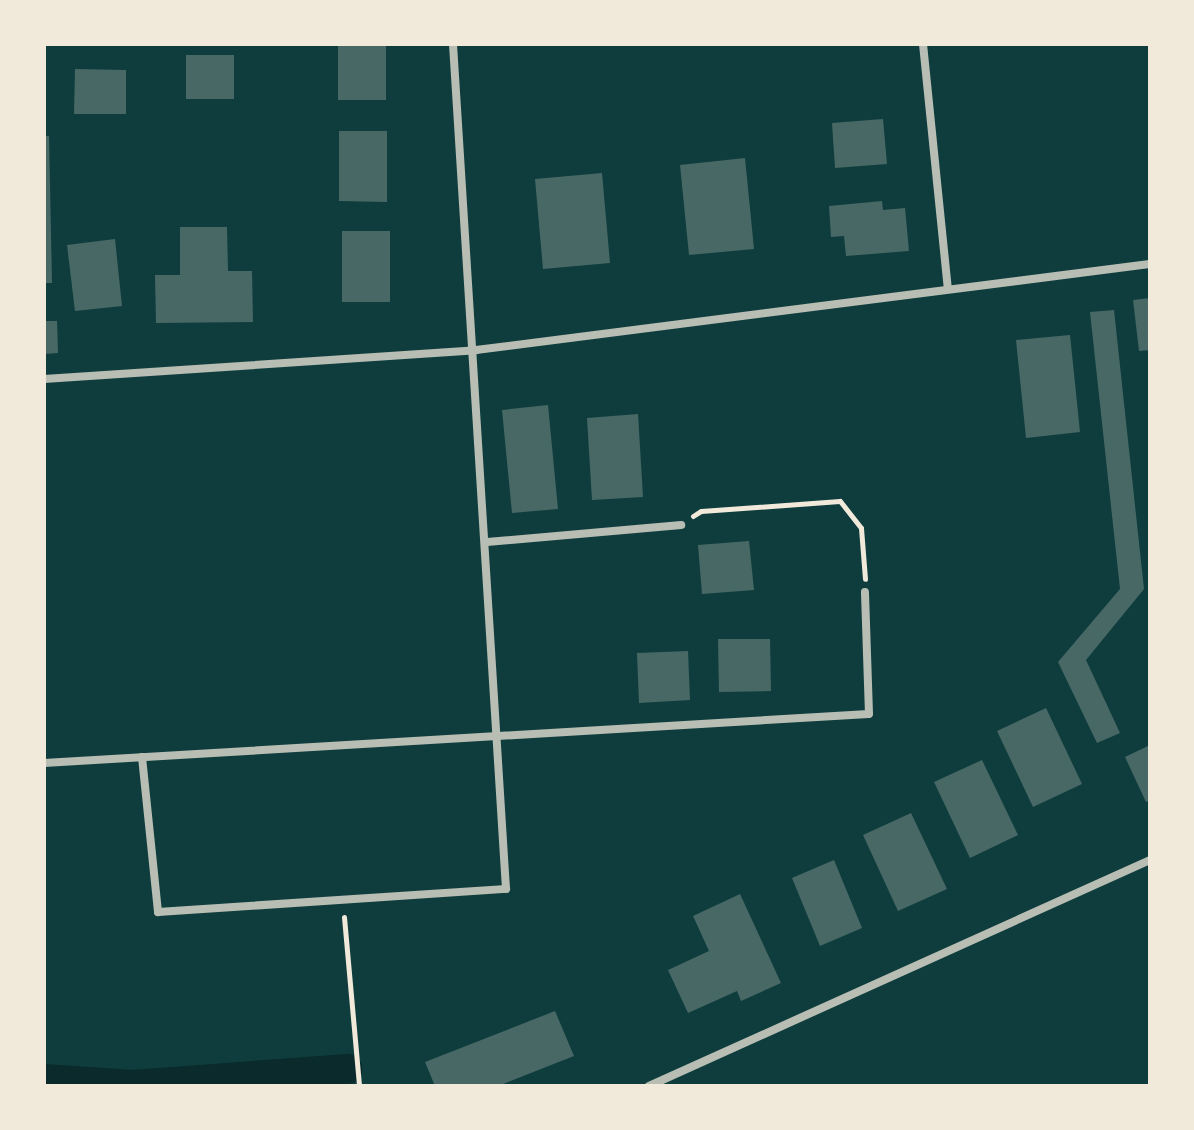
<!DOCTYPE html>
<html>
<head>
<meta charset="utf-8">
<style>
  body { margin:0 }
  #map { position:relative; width:1194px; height:1130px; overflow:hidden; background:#0f3d3e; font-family:"Fira Sans",sans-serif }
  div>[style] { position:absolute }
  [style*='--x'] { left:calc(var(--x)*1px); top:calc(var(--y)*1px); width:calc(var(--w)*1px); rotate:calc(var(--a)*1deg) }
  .canal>* { height:30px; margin:-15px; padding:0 15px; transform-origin:15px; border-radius:15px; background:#0a2a2b }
  .building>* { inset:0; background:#486865 }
  .path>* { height:5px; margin:-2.5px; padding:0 2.5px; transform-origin:2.5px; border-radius:2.5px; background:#f1e9da }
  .minor>* { height:8px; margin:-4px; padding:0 4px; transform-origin:4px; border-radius:4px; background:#b8beb3 }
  span { translate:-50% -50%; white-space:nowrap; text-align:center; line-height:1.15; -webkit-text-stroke:7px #f1e9da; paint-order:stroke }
  .frame { position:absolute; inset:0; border:46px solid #f1e9da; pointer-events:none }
</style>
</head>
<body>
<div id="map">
  <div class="canal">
    <i style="--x:44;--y:1079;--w:89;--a:3.9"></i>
    <i style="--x:133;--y:1085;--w:215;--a:-4.3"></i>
  </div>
  <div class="building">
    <i style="clip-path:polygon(338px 44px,386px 44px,386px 100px,338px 100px)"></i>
    <i style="clip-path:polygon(186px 55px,234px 55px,234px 99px,186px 99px)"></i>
    <i style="clip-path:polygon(75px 69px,126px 70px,126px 114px,74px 114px)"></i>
    <i style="clip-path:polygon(883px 119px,887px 164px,835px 168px,832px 123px)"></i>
    <i style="clip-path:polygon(339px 131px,387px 131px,387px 202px,339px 201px)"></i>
    <i style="clip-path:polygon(44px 136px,49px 136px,52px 283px,44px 283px)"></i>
    <i style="clip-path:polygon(745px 158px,754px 249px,689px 255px,680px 165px)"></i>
    <i style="clip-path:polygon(602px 173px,610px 263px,543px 269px,535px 179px)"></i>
    <i style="clip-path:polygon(882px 201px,883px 210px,905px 208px,909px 251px,846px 256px,844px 236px,831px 237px,829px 206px)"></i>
    <i style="clip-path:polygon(180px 227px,227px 227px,228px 271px,252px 271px,253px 322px,156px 323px,155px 275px,180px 275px)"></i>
    <i style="clip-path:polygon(342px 231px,390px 231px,390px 302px,342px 302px)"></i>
    <i style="clip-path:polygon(115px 239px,122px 306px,75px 311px,67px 245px)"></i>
    <i style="clip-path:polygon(1150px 298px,1150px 350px,1139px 351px,1133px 300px)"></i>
    <i style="clip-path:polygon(1114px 310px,1144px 589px,1086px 660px,1120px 733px,1097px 743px,1058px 662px,1120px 589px,1090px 312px)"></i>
    <i style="clip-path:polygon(44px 321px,57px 321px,58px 353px,44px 354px)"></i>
    <i style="clip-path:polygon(1070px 335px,1080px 432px,1026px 438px,1016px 340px)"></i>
    <i style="clip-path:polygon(548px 405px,558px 509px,512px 513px,502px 410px)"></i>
    <i style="clip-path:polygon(638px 414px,643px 497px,592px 500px,587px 418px)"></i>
    <i style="clip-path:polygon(749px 541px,754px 590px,702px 594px,698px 545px)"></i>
    <i style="clip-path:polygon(718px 639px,770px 639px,771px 691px,719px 692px)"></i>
    <i style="clip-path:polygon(688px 651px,690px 700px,639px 703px,637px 653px)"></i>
    <i style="clip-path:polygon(1046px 708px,1082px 784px,1033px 807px,997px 731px)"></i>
    <i style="clip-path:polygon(1150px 745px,1150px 800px,1146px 802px,1125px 757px)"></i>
    <i style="clip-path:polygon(982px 760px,1018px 835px,970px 858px,934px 782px)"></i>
    <i style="clip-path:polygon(911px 813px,947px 889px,898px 911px,863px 835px)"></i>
    <i style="clip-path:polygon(834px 860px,862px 928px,820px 946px,792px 878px)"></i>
    <i style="clip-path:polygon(740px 894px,781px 983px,741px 1001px,737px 991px,688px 1013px,668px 970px,709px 951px,693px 916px)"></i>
    <i style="clip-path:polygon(555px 1011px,574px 1056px,498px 1086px,435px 1086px,425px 1062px)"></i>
  </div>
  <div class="path">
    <i style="--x:693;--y:516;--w:9;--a:-32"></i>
    <i style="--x:701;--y:511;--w:139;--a:-4.1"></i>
    <i style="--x:840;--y:501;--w:34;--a:52"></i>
    <i style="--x:861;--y:528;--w:51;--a:85.5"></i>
    <i style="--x:344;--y:917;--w:170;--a:84.9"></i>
  </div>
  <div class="minor">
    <i style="--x:923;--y:44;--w:246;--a:84.2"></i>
    <i style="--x:44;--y:379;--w:433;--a:-3.8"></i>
    <i style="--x:476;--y:350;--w:679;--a:-7.27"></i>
    <i style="--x:487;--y:542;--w:195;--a:-5"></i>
    <i style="--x:142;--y:757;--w:156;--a:84.1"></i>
    <i style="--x:158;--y:912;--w:349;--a:-3.8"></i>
    <i style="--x:506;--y:889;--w:847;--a:-93.59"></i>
    <i style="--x:44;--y:763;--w:826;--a:-3.4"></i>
    <i style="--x:869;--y:714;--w:122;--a:-91.9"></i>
    <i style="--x:649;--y:1086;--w:550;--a:-24.28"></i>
  </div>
  <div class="frame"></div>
</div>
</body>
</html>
